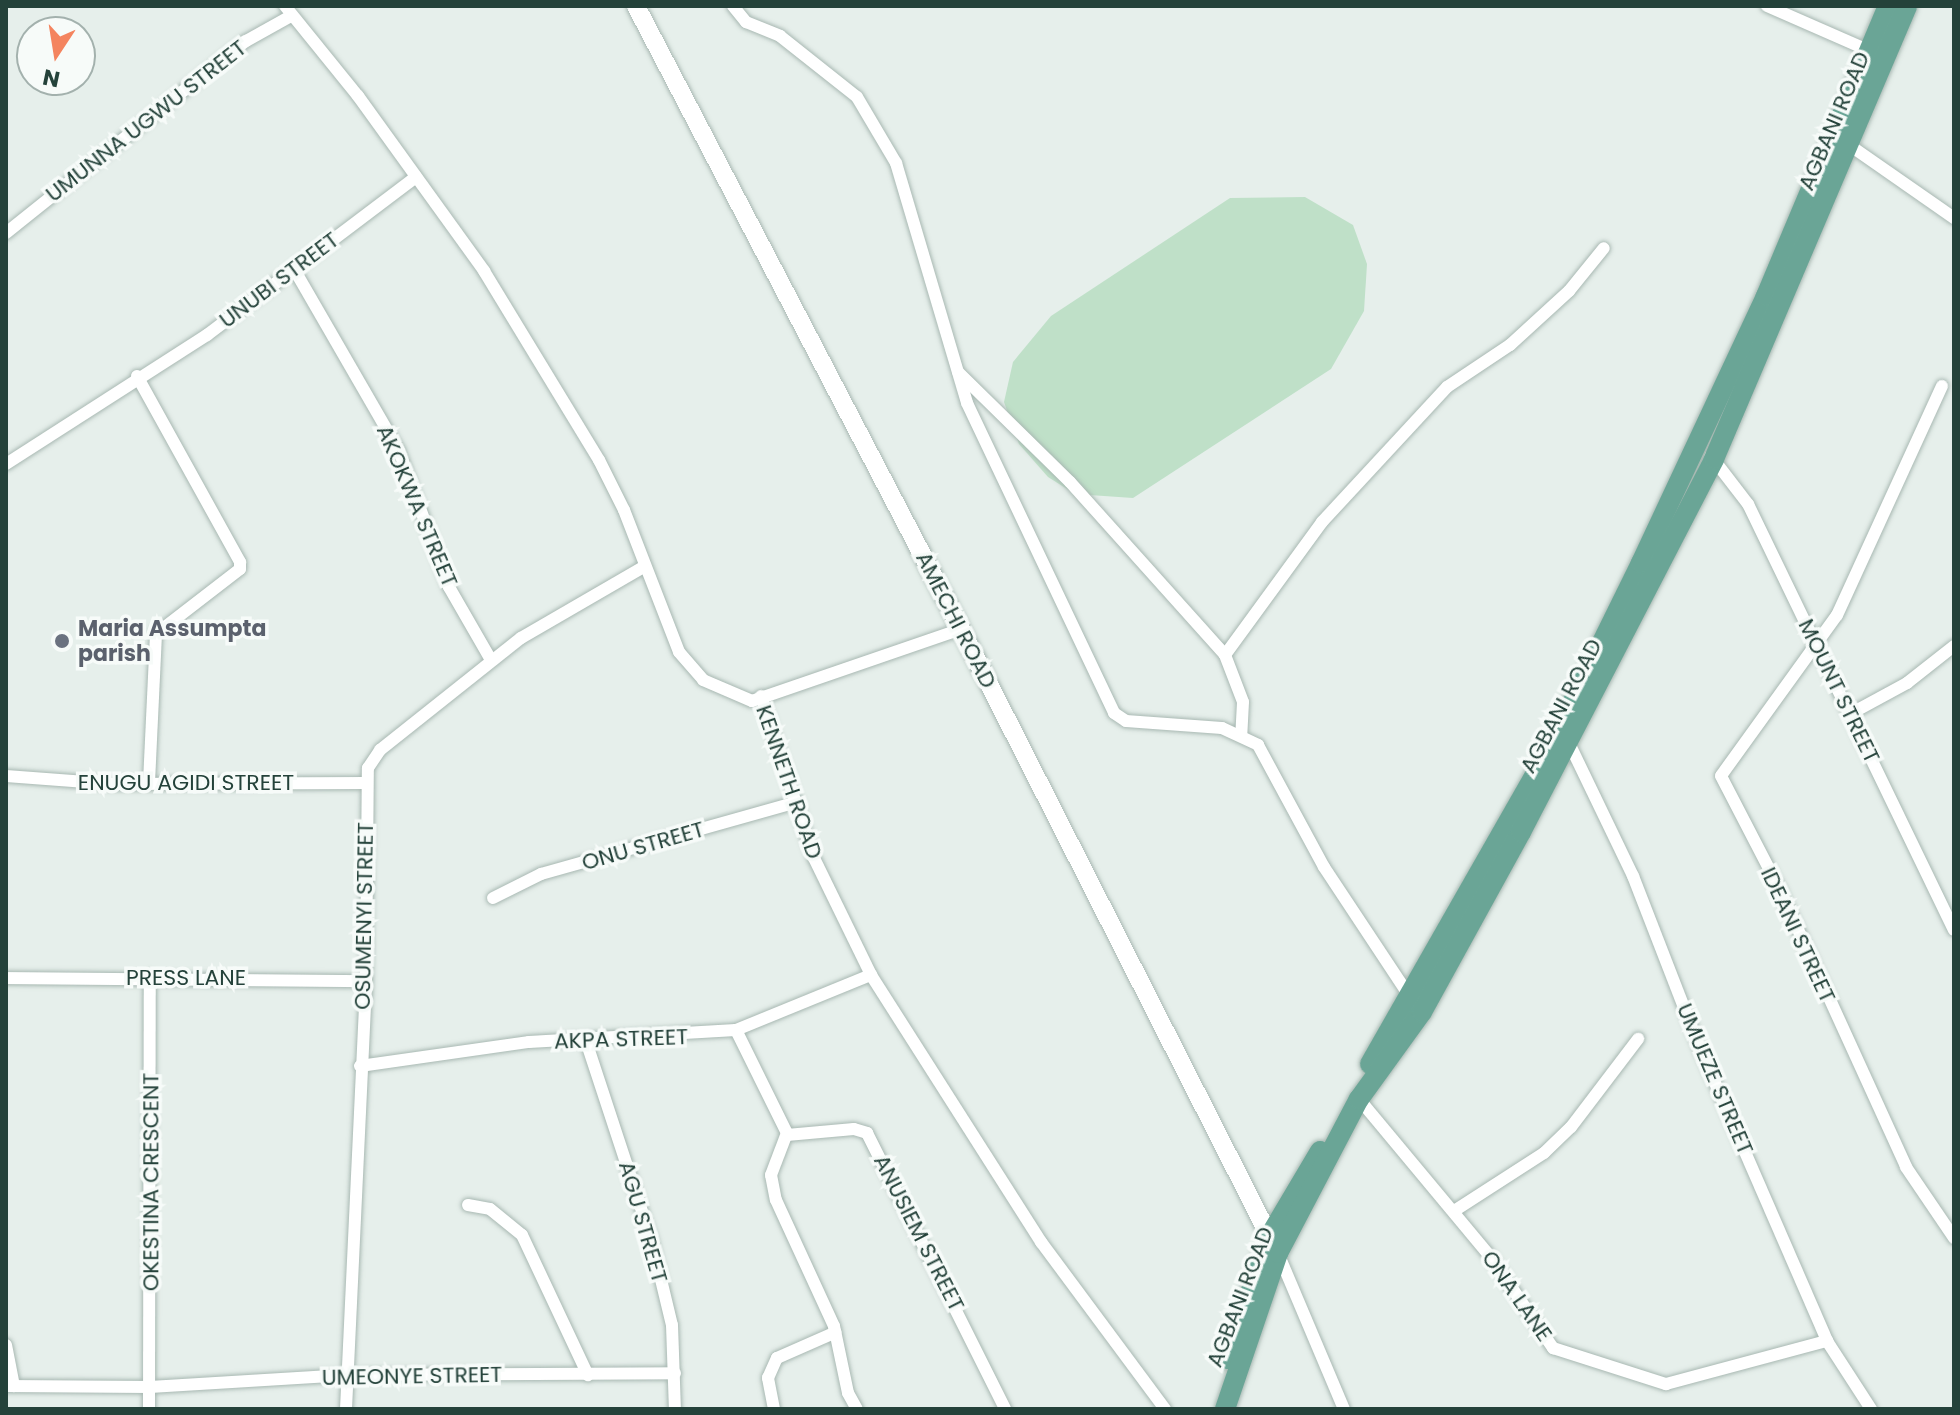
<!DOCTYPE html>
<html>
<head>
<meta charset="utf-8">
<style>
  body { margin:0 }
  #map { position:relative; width:1960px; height:1415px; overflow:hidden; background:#e6efeb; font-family:Poppins,sans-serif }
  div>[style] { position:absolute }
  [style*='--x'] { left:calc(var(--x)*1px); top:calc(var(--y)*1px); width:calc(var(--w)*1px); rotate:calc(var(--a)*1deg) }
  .green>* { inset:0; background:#bfe0c8 }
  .roads { filter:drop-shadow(0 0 2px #a8b8b2) drop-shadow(0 0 2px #a8b8b2) }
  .minor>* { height:12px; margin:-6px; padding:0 6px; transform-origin:6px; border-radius:6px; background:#fff }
  .secondary>* { height:18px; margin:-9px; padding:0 9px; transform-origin:9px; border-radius:9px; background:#fff }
  .primary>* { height:20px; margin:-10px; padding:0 10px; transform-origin:10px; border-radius:10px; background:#6aa596 }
  .dots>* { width:22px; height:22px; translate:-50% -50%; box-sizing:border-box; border:4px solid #f7fbf9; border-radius:50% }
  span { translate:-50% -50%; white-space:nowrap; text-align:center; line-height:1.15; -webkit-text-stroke:7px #f7fbf9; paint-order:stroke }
  .street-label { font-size:22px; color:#24423a }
  .worship-label { font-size:22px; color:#5b616d; font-weight:700 }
  .left { translate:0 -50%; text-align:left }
  .frame { position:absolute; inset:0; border:8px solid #24423a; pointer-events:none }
  .north { position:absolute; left:16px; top:16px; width:80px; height:80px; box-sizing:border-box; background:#f7fbf9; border:2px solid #a3b1ad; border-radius:50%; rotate:192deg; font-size:22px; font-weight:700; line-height:32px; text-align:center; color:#24423a }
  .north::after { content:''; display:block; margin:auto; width:28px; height:36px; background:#f4845f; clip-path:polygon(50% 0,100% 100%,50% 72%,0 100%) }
</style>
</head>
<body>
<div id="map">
  <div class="green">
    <i style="clip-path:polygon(1305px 197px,1353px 225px,1367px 264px,1364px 311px,1331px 369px,1133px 498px,1075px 494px,1048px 477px,1019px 444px,1004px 402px,1013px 362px,1051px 316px,1230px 198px)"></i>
  </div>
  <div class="roads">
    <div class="minor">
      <i style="--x:285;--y:6;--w:116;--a:51"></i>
      <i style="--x:358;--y:96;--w:216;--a:54.2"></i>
      <i style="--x:484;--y:271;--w:221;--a:58.7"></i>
      <i style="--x:599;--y:460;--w:56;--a:63.4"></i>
      <i style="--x:624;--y:510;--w:152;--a:68.8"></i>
      <i style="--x:679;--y:652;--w:37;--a:49"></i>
      <i style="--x:703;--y:680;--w:53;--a:23.2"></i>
      <i style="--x:752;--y:701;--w:221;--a:-19"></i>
      <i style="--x:733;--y:6;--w:21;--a:51"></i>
      <i style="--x:746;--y:22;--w:37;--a:22"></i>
      <i style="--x:780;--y:36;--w:98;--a:38.4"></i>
      <i style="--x:857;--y:97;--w:77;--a:59.4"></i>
      <i style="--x:896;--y:163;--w:250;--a:73.5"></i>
      <i style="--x:967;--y:403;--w:343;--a:64.6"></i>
      <i style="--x:1114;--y:713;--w:14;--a:34"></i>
      <i style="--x:1126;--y:721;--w:96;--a:4.2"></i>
      <i style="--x:1222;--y:728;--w:40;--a:25"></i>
      <i style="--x:1258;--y:745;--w:139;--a:61.6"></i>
      <i style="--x:1324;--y:867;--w:159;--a:56.5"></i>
      <i style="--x:1767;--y:6;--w:112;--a:23.6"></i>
      <i style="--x:1845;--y:142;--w:133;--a:34.9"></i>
      <i style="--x:6;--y:233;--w:307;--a:-38.7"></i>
      <i style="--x:246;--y:41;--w:51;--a:-29.1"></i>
      <i style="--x:294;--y:269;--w:210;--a:60"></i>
      <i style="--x:399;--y:451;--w:145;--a:69.8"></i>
      <i style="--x:449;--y:587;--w:84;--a:60.1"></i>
      <i style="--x:958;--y:372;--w:157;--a:44.5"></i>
      <i style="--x:1070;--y:482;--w:232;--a:48.1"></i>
      <i style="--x:1225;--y:655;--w:50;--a:69"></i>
      <i style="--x:1243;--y:702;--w:33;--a:93"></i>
      <i style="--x:137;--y:376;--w:213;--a:61"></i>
      <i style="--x:240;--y:562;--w:7;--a:90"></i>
      <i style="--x:240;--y:569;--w:106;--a:142.3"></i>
      <i style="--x:156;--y:634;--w:150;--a:92.7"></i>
      <i style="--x:1942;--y:386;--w:252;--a:114.6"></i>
      <i style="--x:1837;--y:615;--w:198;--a:125.8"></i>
      <i style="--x:1721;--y:776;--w:128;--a:62.6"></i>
      <i style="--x:1780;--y:890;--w:304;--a:65.5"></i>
      <i style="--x:1906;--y:1167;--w:86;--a:55.9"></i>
      <i style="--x:1711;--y:456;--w:61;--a:52.4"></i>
      <i style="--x:1748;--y:504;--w:473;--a:64.2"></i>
      <i style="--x:6;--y:464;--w:239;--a:-32.7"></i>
      <i style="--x:207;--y:335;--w:262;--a:-37.1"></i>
      <i style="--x:1225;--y:655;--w:165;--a:-53.9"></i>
      <i style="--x:1322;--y:522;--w:184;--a:-47.2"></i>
      <i style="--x:1447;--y:387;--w:76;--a:-33.7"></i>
      <i style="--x:1510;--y:345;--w:80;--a:-42.5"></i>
      <i style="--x:1569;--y:291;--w:55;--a:-50.9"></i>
      <i style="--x:761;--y:696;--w:170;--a:71.9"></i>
      <i style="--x:814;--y:858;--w:130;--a:64"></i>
      <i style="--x:871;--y:975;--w:317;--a:57.5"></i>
      <i style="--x:1041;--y:1242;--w:208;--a:53.4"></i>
      <i style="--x:1850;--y:714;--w:65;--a:-28.5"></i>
      <i style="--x:1907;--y:683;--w:60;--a:-38.2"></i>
      <i style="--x:1569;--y:743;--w:148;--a:64.3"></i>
      <i style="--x:1633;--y:876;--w:182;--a:68.8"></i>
      <i style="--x:1699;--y:1046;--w:322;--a:66.5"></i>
      <i style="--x:1827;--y:1341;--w:81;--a:57.1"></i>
      <i style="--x:6;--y:776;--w:107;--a:4.3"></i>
      <i style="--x:113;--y:784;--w:254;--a:-0.2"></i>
      <i style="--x:493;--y:898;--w:54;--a:-26.6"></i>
      <i style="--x:541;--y:874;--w:266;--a:-15.7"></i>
      <i style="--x:6;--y:978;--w:360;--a:0.5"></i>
      <i style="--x:736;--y:1030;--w:115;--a:63.7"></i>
      <i style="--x:787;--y:1133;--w:45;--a:110.9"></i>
      <i style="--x:771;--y:1175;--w:25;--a:79"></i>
      <i style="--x:776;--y:1200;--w:139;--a:65.3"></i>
      <i style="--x:834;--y:1326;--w:68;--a:78.2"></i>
      <i style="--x:848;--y:1393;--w:18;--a:61"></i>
      <i style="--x:586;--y:1041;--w:212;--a:71.8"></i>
      <i style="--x:652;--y:1242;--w:85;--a:76.5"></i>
      <i style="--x:672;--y:1325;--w:84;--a:88"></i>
      <i style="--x:360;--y:1066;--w:171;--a:-8.1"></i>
      <i style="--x:529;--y:1042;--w:207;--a:-3.3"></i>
      <i style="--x:736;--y:1030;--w:146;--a:-22.2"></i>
      <i style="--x:1359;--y:1099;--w:204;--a:50.2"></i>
      <i style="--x:1490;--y:1256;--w:112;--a:55.6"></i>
      <i style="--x:1553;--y:1348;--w:119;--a:17.7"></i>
      <i style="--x:1666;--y:1384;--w:167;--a:-15"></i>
      <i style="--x:787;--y:1135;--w:67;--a:-5.1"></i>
      <i style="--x:854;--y:1129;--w:14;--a:17"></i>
      <i style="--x:867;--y:1133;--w:309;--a:63.4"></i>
      <i style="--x:468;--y:1205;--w:22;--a:10"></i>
      <i style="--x:490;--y:1209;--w:41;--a:39.1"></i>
      <i style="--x:522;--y:1235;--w:155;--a:64.8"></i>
      <i style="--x:1454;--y:1211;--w:107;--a:-32.8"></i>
      <i style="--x:1544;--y:1153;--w:37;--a:-44"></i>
      <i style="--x:1571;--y:1127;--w:111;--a:-52.7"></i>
      <i style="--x:1278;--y:1253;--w:169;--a:67.1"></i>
      <i style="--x:6;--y:1345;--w:42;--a:79"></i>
      <i style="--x:6;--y:1386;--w:144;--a:0.4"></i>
      <i style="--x:150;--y:1387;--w:197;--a:-3.5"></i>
      <i style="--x:347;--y:1375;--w:328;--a:-0.3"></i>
      <i style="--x:149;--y:1409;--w:432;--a:-89.9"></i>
      <i style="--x:346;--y:1409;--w:428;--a:-87.3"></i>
      <i style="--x:366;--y:981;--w:213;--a:-89.5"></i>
      <i style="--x:368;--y:768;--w:22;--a:-56"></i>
      <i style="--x:380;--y:750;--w:180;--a:-38.5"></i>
      <i style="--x:521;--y:638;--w:143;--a:-30.1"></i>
      <i style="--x:774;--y:1409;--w:32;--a:-101"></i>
      <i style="--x:768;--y:1378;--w:22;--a:-66"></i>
      <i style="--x:777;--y:1358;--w:64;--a:-23.8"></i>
    </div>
    <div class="secondary">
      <i style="--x:636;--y:6;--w:703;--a:62.45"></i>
      <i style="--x:961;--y:629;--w:693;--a:63.07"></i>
    </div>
    <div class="primary">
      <i style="--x:1370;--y:1064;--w:361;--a:-60.3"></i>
      <i style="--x:1549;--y:750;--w:208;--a:-63.8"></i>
      <i style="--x:1641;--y:563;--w:295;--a:-64.9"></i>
      <i style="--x:1766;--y:296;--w:315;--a:-67.2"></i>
      <i style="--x:1228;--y:1359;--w:129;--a:-71.4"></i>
      <i style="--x:1269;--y:1237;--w:100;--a:-59.3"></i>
      <i style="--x:1225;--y:1409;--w:165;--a:-71.2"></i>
      <i style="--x:1278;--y:1253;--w:174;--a:-62.3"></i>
      <i style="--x:1359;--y:1099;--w:107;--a:-54.1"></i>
      <i style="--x:1422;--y:1012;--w:205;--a:-61.2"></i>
      <i style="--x:1521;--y:832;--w:420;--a:-62.6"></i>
      <i style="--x:1714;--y:459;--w:492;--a:-66.9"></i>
    </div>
  </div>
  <div class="dots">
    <i style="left:62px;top:641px;background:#6b7280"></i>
  </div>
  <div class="street-label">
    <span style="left:146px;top:121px;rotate:-38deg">UMUNNA UGWU STREET</span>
    <span style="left:1834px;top:121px;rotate:-67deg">AGBANI ROAD</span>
    <span style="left:279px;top:280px;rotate:-37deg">UNUBI STREET</span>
    <span style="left:417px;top:506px;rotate:67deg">AKOKWA STREET</span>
    <span style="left:956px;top:620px;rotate:63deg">AMECHI ROAD</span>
    <span style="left:1839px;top:691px;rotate:64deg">MOUNT STREET</span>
    <span style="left:1561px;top:706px;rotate:-62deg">AGBANI ROAD</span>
    <span style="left:789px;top:782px;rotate:71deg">KENNETH ROAD</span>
    <span style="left:186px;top:783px">ENUGU AGIDI STREET</span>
    <span style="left:643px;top:846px;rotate:-16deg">ONU STREET</span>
    <span style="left:364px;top:916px;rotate:-89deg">OSUMENYI STREET</span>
    <span style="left:1798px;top:935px;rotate:65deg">IDEANI STREET</span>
    <span style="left:186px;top:978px">PRESS LANE</span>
    <span style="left:621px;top:1039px;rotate:-2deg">AKPA STREET</span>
    <span style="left:1715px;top:1079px;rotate:67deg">UMUEZE STREET</span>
    <span style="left:151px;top:1182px;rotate:-90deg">OKESTINA CRESCENT</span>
    <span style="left:643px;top:1222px;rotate:74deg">AGU STREET</span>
    <span style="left:919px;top:1233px;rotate:63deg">ANUSIEM STREET</span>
    <span style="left:1517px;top:1296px;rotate:55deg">ONA LANE</span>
    <span style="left:1240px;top:1297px;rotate:-69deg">AGBANI ROAD</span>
    <span style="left:412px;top:1376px;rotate:-1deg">UMEONYE STREET</span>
  </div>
  <div class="worship-label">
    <span class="left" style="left:78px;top:641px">Maria Assumpta<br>parish</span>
  </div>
  <div class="frame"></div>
  <div class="north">N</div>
</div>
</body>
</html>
